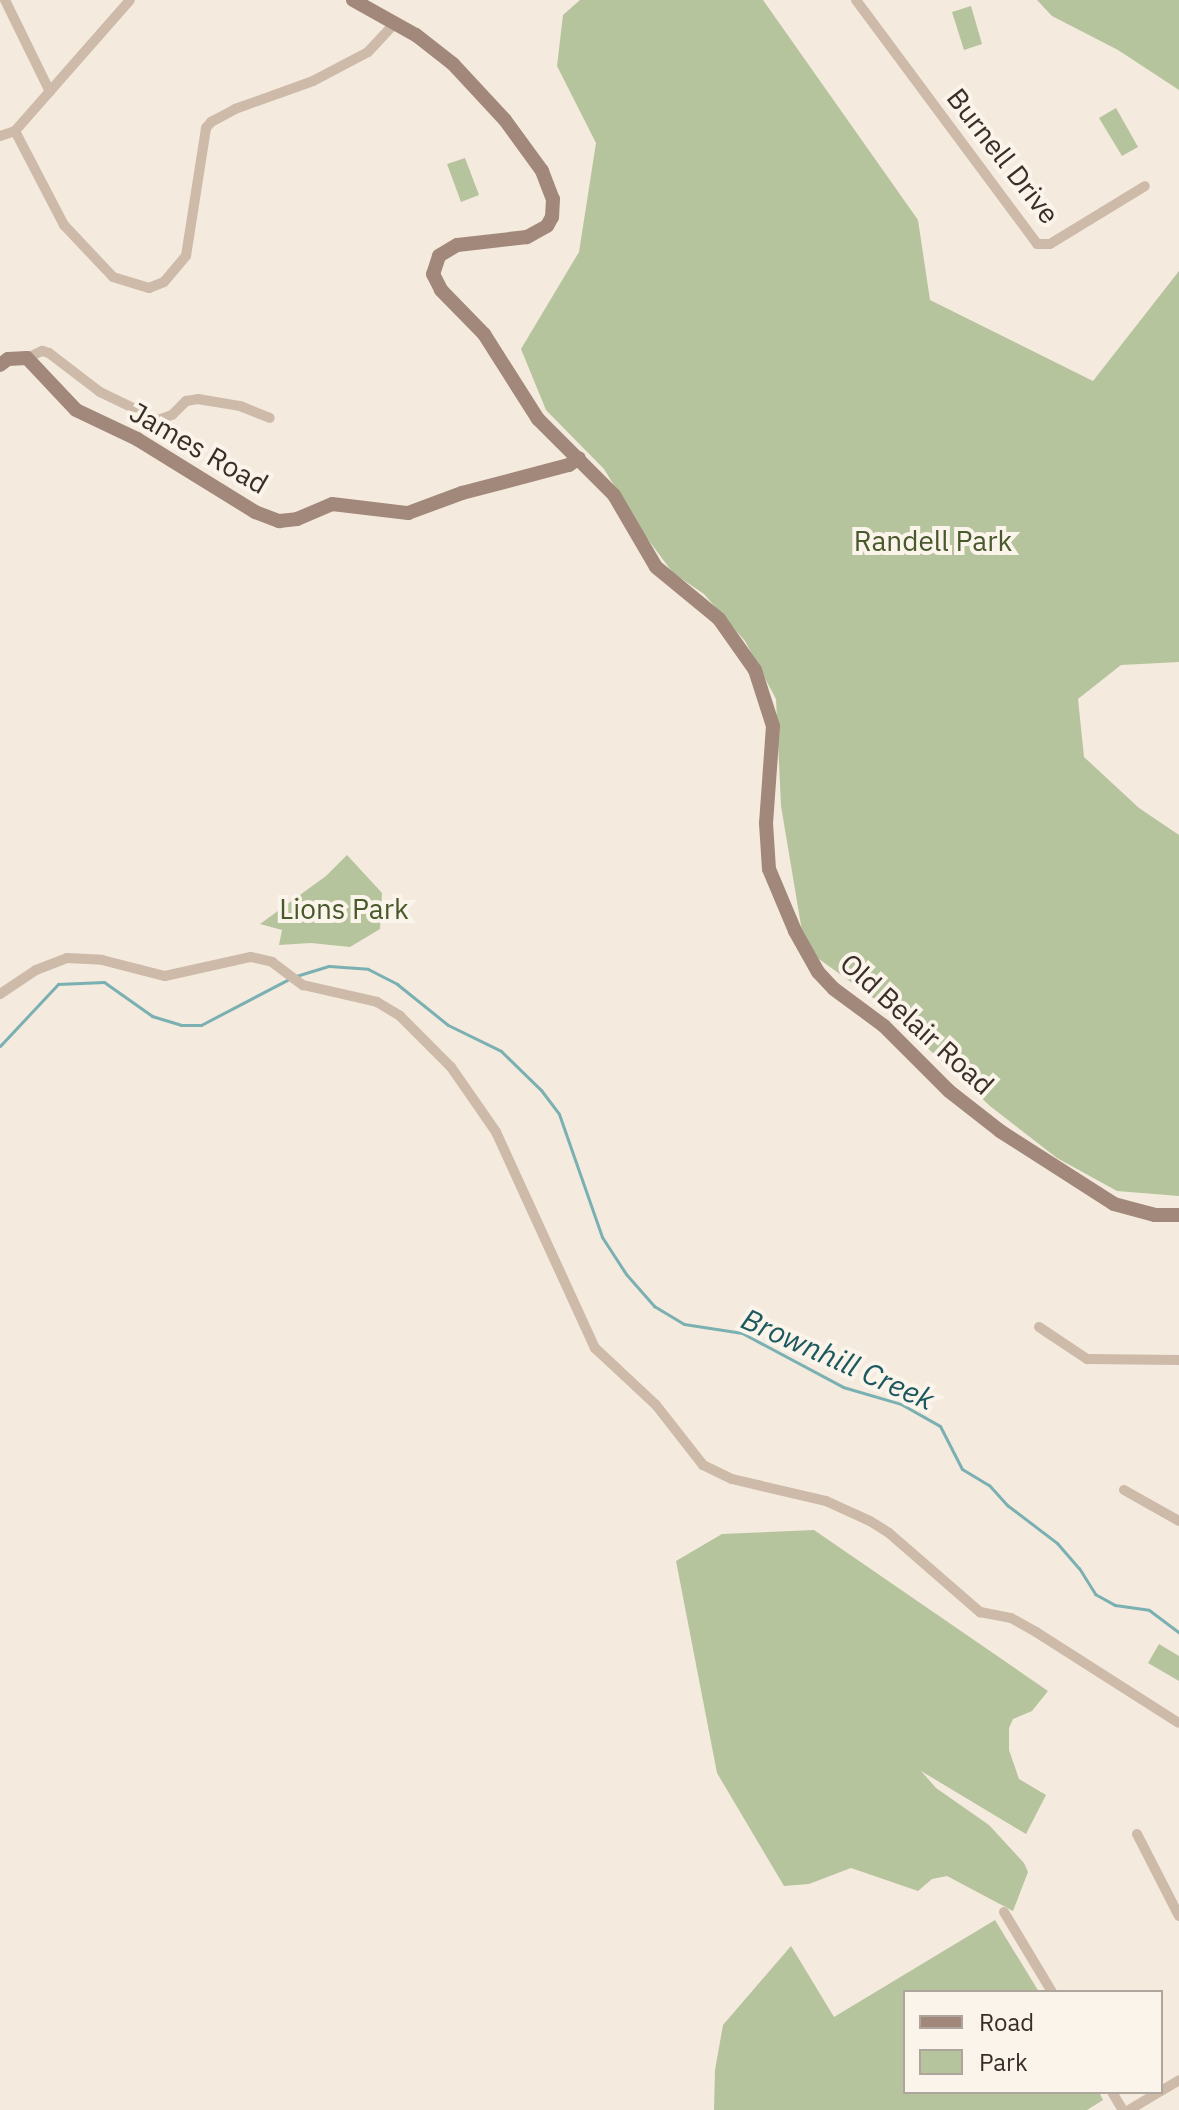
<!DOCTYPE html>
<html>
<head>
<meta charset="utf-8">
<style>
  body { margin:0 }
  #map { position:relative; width:1179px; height:2110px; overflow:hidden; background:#f4eade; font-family:"IBM Plex Sans",sans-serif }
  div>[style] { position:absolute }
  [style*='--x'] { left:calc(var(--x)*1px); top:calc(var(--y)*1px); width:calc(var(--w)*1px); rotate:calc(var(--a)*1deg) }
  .green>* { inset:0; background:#b6c49d }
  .stream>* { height:3px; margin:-1.5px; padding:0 1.5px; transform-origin:1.5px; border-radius:1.5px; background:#7bb0b3 }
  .street>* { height:10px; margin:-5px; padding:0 5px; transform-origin:5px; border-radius:5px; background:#cdbaa9 }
  .secondary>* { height:14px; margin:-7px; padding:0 7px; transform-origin:7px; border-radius:7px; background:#a1887a }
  span { translate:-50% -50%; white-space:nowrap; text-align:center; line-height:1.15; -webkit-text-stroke:8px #fbf4eb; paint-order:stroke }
  .street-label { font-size:28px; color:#3a2e29 }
  .park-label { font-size:28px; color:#48592b }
  .water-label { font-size:30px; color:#1c595e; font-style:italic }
  .legend { position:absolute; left:903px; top:1990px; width:260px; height:104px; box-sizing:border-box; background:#fbf4eb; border:2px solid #aea59d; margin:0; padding:10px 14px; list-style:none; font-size:24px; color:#3a2e29 }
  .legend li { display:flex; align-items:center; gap:16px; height:40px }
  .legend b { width:40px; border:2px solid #aea59d }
</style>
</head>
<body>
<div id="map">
  <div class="green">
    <i style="clip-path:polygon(580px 0,763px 0,918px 220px,930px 300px,1093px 381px,1179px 271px,1179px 662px,1121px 665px,1078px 699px,1084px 757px,1139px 808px,1179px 835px,1179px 1196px,1117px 1191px,1057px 1158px,990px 1106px,876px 1000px,805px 949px,781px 806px,776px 699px,745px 641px,704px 594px,673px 573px,644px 534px,604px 469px,546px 410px,521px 349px,579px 252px,596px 143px,557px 66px,563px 15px)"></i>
    <i style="clip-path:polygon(1037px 0,1179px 0,1179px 90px,1118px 50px,1052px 16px)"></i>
    <i style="clip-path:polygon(971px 6px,982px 44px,964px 50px,952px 12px)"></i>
    <i style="clip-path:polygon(1116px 108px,1138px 147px,1122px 156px,1099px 118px)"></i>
    <i style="clip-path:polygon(465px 158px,479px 195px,461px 202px,447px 164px)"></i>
    <i style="clip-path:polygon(347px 855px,382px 893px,380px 929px,350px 947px,311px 943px,279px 945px,282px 930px,260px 924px,326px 876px)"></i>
    <i style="clip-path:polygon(814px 1530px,1048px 1691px,1032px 1711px,1013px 1719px,1009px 1728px,1009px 1750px,1019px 1779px,1046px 1795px,1026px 1834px,921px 1771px,936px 1788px,989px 1825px,1024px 1863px,1028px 1872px,1013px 1911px,947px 1876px,932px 1879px,918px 1891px,851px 1868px,809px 1884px,784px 1886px,717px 1773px,676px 1561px,722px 1534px)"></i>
    <i style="clip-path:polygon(1159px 1644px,1179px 1656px,1179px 1681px,1148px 1663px)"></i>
    <i style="clip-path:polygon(995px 1920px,1039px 1992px,905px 1992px,905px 2092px,1099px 2092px,1103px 2100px,1087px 2110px,714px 2110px,715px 2070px,723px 2025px,791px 1946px,834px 2017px)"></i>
  </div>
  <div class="stream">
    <i style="--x:296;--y:976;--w:34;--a:-17"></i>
    <i style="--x:329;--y:966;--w:39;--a:4"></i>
    <i style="--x:368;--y:969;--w:33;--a:27"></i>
    <i style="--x:397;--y:984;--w:65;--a:38.8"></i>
    <i style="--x:448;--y:1025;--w:59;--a:26.1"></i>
    <i style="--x:501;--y:1051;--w:56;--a:44.3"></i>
    <i style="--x:541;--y:1090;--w:30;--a:53"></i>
    <i style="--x:559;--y:1114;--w:130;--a:70.7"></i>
    <i style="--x:602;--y:1237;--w:44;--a:57"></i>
    <i style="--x:626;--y:1274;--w:43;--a:48.8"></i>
    <i style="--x:654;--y:1306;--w:35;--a:31"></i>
    <i style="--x:684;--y:1324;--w:59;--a:8.8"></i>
    <i style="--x:742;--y:1333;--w:115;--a:28.1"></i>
    <i style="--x:843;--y:1387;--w:60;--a:16.3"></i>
    <i style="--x:901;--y:1404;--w:45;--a:29.4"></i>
    <i style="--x:940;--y:1426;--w:48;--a:62.9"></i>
    <i style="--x:962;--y:1469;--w:31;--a:31"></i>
    <i style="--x:989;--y:1485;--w:27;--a:48"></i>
    <i style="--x:1007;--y:1505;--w:63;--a:37.2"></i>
    <i style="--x:1057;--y:1543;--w:33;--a:49"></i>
    <i style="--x:1079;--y:1568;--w:31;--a:58"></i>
    <i style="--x:1095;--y:1594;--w:23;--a:29"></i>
    <i style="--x:1115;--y:1605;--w:34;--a:8"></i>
    <i style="--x:1149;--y:1610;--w:38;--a:37"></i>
    <i style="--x:0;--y:1046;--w:85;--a:-46.9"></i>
    <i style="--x:58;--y:984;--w:46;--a:-2.5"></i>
    <i style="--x:104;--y:982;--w:59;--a:35.3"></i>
    <i style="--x:152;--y:1016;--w:30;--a:17"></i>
    <i style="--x:181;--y:1025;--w:20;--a:0"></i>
    <i style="--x:201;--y:1025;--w:99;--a:-27.6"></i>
  </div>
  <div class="street">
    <i style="--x:5;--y:0;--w:102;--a:63.9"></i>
    <i style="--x:856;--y:0;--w:304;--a:53.4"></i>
    <i style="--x:1037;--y:244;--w:13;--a:0"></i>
    <i style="--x:1050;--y:244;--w:111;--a:-31.4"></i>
    <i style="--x:15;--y:131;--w:106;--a:62.5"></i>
    <i style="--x:64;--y:225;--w:71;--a:46.7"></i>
    <i style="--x:113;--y:277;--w:38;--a:17"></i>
    <i style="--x:149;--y:288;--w:16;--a:-22"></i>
    <i style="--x:164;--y:282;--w:34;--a:-50"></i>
    <i style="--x:186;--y:256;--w:130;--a:-81.1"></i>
    <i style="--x:206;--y:128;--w:8;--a:-50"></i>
    <i style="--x:211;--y:122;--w:27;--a:-28"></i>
    <i style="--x:235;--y:109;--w:83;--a:-19.7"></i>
    <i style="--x:313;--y:81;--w:62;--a:-27.8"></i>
    <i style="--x:368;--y:52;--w:40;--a:-47"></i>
    <i style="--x:0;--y:136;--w:16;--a:-18"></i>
    <i style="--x:15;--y:131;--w:174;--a:-48.7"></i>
    <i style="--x:27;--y:358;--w:17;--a:-25"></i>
    <i style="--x:42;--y:351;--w:7;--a:16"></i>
    <i style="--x:49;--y:353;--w:64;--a:37.4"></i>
    <i style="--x:100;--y:392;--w:64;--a:25.8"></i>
    <i style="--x:158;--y:420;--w:15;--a:-20"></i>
    <i style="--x:172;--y:415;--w:20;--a:-45"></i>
    <i style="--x:186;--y:401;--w:12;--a:-9"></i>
    <i style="--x:198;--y:399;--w:43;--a:9.5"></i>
    <i style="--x:240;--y:406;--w:32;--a:22"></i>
    <i style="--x:0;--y:994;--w:43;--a:-33.7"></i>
    <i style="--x:36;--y:970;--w:33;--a:-21"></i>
    <i style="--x:67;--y:958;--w:35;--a:3"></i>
    <i style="--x:102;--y:960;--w:65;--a:14.3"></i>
    <i style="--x:165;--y:976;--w:88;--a:-12.5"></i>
    <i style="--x:251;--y:957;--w:22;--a:13"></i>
    <i style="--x:272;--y:962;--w:39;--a:37"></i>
    <i style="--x:303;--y:985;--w:76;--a:12.9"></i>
    <i style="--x:377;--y:1002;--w:27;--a:31"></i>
    <i style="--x:400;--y:1016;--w:72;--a:45"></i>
    <i style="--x:451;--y:1067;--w:79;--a:55.3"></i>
    <i style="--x:496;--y:1132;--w:238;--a:65.4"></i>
    <i style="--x:595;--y:1348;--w:83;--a:43.1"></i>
    <i style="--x:656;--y:1405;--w:76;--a:51.9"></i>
    <i style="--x:703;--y:1465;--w:32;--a:26"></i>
    <i style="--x:732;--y:1479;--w:97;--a:13.2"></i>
    <i style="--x:826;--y:1501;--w:48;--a:24.4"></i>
    <i style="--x:870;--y:1521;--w:22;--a:32"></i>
    <i style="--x:889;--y:1533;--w:121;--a:41"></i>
    <i style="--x:980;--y:1612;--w:32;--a:11"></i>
    <i style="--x:1011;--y:1618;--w:29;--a:29"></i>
    <i style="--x:1036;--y:1632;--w:169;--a:32.5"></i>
    <i style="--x:1039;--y:1327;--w:58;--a:33.7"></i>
    <i style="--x:1087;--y:1359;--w:92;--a:0.6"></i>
    <i style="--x:1124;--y:1490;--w:63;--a:29.4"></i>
    <i style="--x:1137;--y:1834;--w:92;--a:62.9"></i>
    <i style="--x:1004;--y:1912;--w:93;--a:59"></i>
    <i style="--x:1161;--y:2091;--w:21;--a:-31"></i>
    <i style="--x:1112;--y:2092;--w:21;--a:59"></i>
    <i style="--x:1129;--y:2110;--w:35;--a:-31"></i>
  </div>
  <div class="secondary">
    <i style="--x:353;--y:0;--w:72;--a:29.1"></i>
    <i style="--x:416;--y:35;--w:47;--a:38.1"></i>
    <i style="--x:453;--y:64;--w:76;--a:47.1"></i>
    <i style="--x:505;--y:120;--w:63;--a:54"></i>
    <i style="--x:542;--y:171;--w:30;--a:69"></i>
    <i style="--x:553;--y:199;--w:18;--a:93"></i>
    <i style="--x:552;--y:217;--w:10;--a:119"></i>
    <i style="--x:547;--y:226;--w:23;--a:151"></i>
    <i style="--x:527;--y:237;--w:70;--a:173.5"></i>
    <i style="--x:457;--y:245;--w:21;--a:149"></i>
    <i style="--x:439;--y:256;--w:19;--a:108"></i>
    <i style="--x:433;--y:274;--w:18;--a:63"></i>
    <i style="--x:441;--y:290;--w:62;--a:45.7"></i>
    <i style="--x:484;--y:334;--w:101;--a:57.6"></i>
    <i style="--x:538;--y:419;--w:107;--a:45"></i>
    <i style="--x:614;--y:495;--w:83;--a:59.7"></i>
    <i style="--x:656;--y:567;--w:82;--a:39.5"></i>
    <i style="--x:719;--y:619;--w:62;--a:54.8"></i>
    <i style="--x:755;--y:670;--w:59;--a:72.2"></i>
    <i style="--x:773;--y:726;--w:97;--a:94.1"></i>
    <i style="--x:766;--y:823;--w:46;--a:86.3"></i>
    <i style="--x:769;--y:869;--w:67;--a:67.2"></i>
    <i style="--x:795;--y:931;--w:47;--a:60.7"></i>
    <i style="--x:818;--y:972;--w:23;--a:47"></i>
    <i style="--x:834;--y:989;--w:62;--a:36.5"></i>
    <i style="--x:884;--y:1026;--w:92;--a:45"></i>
    <i style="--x:949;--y:1091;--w:65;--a:38.1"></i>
    <i style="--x:1000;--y:1131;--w:135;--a:32.6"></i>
    <i style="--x:1114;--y:1204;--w:42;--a:15"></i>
    <i style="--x:1155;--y:1215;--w:24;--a:0"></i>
    <i style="--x:0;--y:365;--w:10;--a:-37"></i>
    <i style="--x:8;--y:359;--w:19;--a:-3"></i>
    <i style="--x:27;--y:358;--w:71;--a:46.7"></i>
    <i style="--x:76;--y:410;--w:68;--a:25.4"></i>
    <i style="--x:137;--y:439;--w:139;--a:31.7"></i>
    <i style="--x:255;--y:512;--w:26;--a:21"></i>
    <i style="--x:279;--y:521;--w:18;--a:-6"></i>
    <i style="--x:297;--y:519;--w:38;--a:-23"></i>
    <i style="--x:332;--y:504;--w:77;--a:6.8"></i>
    <i style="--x:408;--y:513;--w:58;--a:-20.3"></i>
    <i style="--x:462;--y:493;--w:111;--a:-14.7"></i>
    <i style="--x:569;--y:465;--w:12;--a:-35"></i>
  </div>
  <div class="street-label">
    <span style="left:1003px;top:156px;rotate:52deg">Burnell Drive</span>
    <span style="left:199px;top:448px;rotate:30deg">James Road</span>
    <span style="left:917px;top:1024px;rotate:42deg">Old Belair Road</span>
  </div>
  <div class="park-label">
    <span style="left:933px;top:541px">Randell Park</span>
    <span style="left:344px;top:909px">Lions Park</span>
  </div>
  <div class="water-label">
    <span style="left:838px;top:1359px;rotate:24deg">Brownhill Creek</span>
  </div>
  <ul class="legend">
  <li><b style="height:10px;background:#a1887a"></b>Road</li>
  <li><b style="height:22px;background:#b6c49d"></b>Park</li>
  </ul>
</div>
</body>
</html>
